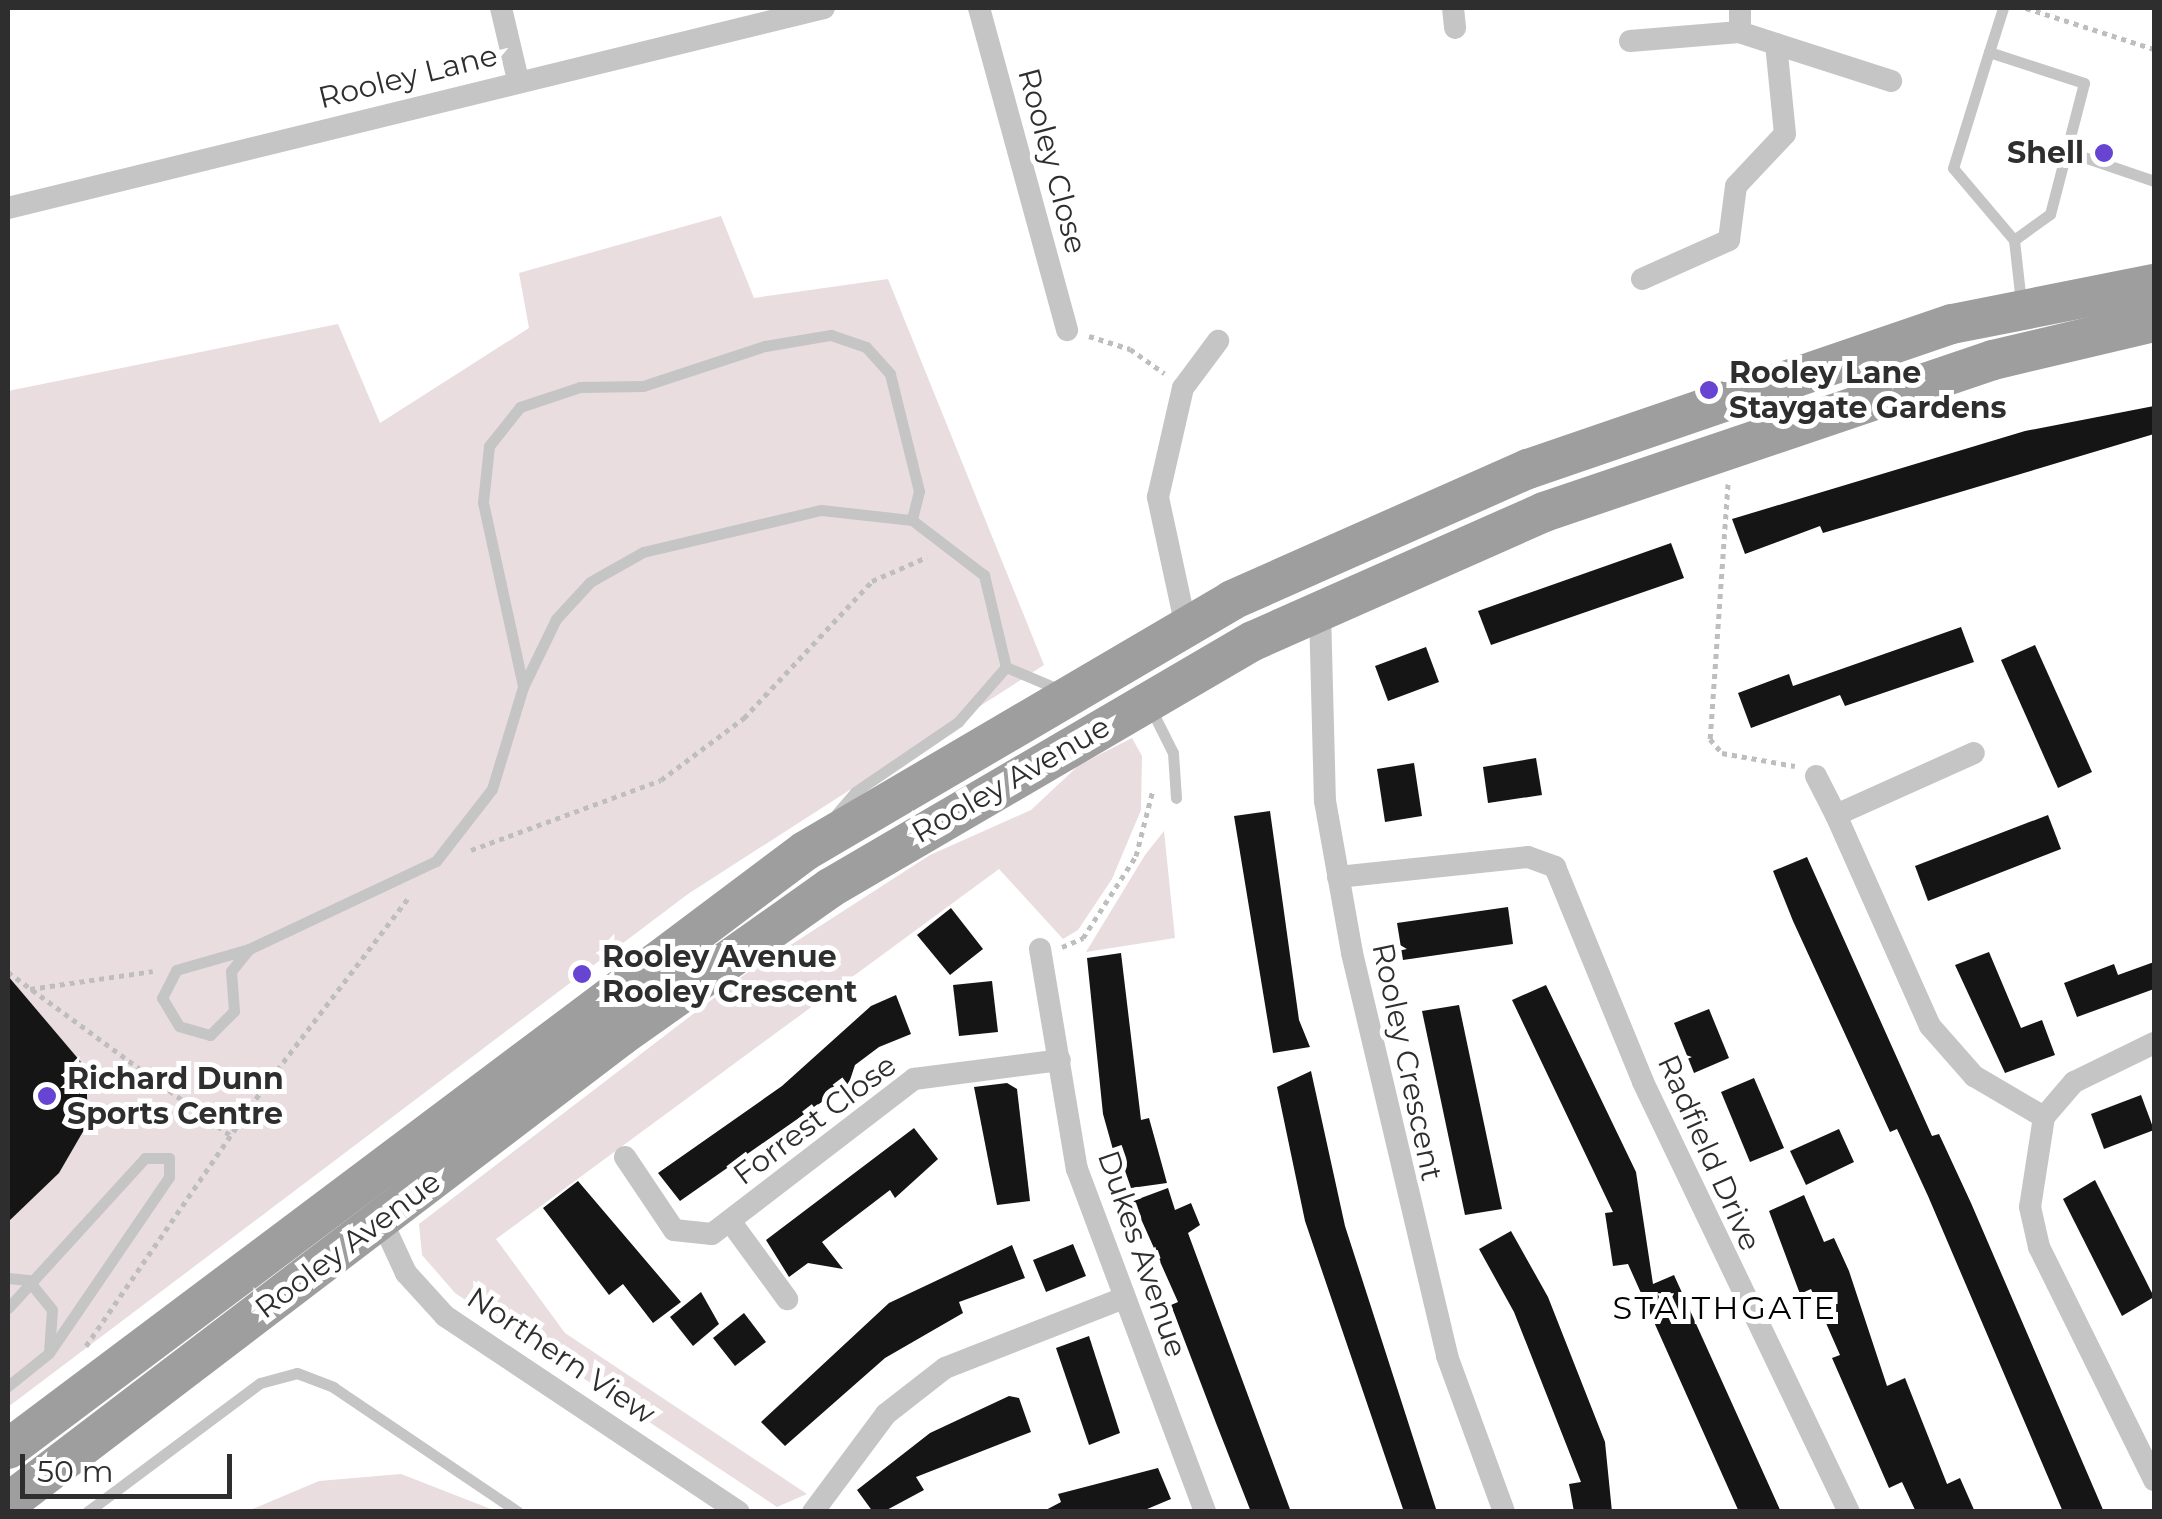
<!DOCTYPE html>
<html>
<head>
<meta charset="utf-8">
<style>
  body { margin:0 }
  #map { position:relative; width:2162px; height:1519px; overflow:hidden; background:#fff; font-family:Montserrat,sans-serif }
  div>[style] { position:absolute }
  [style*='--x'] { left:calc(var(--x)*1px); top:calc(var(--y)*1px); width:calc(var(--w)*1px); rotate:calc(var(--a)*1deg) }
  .green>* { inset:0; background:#e9dde0 }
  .building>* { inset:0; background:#151515 }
  .path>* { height:5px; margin-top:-2.5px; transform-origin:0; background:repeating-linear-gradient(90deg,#bebebe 0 5px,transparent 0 10px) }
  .service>* { height:11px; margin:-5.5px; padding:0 5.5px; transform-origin:5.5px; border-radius:5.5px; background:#c5c5c5 }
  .minor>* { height:22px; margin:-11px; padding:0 11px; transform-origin:11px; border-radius:11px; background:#c5c5c5 }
  .trunk>* { height:40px; margin:-20px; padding:0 20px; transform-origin:20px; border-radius:20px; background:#9e9e9e }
  .dots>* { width:28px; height:28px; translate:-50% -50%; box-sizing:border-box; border:5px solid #fff; border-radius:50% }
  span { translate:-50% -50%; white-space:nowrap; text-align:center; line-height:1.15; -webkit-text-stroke:10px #fff; paint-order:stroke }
  .street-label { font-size:30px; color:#2e2e2e }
  .poi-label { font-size:30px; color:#2e2e2e; font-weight:700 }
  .right { translate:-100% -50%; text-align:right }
  .left { translate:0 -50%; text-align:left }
  .neighbourhood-label { font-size:32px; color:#000; letter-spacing:2.5px }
  .frame { position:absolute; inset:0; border:10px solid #2e2e2e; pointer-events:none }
  .scale { position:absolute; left:20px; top:1454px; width:212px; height:45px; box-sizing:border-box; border:5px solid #2e2e2e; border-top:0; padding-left:12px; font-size:30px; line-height:35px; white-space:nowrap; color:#2e2e2e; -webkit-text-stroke:8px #fff; paint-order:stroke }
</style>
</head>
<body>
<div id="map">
  <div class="green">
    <i style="clip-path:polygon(721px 216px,754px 298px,888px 279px,1044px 665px,688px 894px,8px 1407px,8px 391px,338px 324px,380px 423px,529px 328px,519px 273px)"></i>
    <i style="clip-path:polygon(1132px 738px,1142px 756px,1141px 810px,1112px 879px,1078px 930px,1063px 939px,999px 869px,496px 1239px,565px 1333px,807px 1494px,777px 1507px,455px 1293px,422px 1255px,419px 1224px,744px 975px,930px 855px,1031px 810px,1079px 765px)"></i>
    <i style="clip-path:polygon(1164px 831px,1175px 938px,1086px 952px,1145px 855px)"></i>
    <i style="clip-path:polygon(401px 1474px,496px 1511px,248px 1511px,319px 1481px)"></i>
  </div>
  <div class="building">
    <i style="clip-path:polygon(2154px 406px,2154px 434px,1823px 533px,1820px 526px,1745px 554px,1732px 519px,2025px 431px)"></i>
    <i style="clip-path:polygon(1671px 543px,1684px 578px,1491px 645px,1478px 611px)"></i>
    <i style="clip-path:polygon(1961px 627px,1974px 662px,1845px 706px,1840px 695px,1751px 728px,1738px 693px,1789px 674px,1793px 686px)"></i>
    <i style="clip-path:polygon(2035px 645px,2092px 772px,2058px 788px,2001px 660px)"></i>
    <i style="clip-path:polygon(1426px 647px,1439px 682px,1388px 701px,1375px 666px)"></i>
    <i style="clip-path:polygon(1536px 758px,1542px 795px,1488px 803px,1483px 767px)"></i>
    <i style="clip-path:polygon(1414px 763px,1422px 816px,1385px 822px,1377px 769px)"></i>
    <i style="clip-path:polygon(1270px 811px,1299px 1020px,1310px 1047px,1273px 1053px,1234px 816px)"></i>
    <i style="clip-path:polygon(2048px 815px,2061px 849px,1928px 901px,1915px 866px)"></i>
    <i style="clip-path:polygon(1807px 857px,1932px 1136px,1939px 1134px,1971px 1203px,2104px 1512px,2063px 1512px,1928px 1196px,1897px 1129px,1890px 1132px,1793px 921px,1773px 871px)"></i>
    <i style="clip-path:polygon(1508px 907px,1513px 944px,1403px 960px,1397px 923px)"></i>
    <i style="clip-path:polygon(951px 908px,983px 949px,950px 975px,917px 935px)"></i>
    <i style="clip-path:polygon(1989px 952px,2021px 1028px,2042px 1020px,2055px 1055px,2005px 1073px,1955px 965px)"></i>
    <i style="clip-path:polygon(1121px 953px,1141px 1120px,1149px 1118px,1167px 1183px,1124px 1189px,1103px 1114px,1087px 958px)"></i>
    <i style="clip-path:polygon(2154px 962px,2154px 989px,2077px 1017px,2064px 983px,2114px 964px,2118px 975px)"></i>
    <i style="clip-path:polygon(8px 976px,86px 1068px,88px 1123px,59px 1173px,8px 1222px)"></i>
    <i style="clip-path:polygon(992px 981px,998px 1032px,959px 1036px,953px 985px)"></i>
    <i style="clip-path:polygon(1546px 985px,1636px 1172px,1653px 1284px,1674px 1275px,1781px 1512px,1739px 1512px,1628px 1264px,1613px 1266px,1605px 1213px,1613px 1212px,1512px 1000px)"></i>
    <i style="clip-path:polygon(896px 995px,911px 1034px,879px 1047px,855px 1065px,849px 1083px,680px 1201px,658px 1173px,782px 1086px,871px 1006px)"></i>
    <i style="clip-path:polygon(1459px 1005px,1502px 1209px,1465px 1215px,1422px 1011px)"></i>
    <i style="clip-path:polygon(1709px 1009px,1729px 1058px,1694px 1073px,1674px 1023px)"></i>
    <i style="clip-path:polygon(1311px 1071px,1345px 1226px,1437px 1512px,1404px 1512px,1305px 1221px,1277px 1087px)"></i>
    <i style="clip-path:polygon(1754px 1078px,1784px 1148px,1750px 1162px,1721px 1092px)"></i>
    <i style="clip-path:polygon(1007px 1083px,1017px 1089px,1030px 1201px,997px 1205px,974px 1087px)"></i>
    <i style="clip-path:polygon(2141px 1095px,2154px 1130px,2104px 1149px,2091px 1114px)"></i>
    <i style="clip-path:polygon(914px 1128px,938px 1159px,895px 1198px,890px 1190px,822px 1242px,843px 1269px,808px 1263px,789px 1277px,766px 1240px)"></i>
    <i style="clip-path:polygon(1839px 1129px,1854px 1162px,1806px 1185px,1790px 1151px)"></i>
    <i style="clip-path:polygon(2095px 1180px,2154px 1297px,2122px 1316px,2063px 1199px)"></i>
    <i style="clip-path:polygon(578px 1181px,681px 1302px,653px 1323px,623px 1284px,609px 1295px,543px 1208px)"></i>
    <i style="clip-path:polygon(1168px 1188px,1175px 1210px,1191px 1203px,1200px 1225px,1188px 1233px,1291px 1512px,1251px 1512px,1216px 1423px,1171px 1305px,1178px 1302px,1133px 1201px)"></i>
    <i style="clip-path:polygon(1804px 1195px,1824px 1242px,1834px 1238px,1849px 1271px,1887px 1386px,1905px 1378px,1947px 1484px,1960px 1478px,1975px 1512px,1916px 1512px,1902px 1482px,1889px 1488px,1832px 1358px,1840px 1355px,1811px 1289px,1800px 1294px,1769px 1211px)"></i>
    <i style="clip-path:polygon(1511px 1231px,1548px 1297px,1605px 1442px,1612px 1512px,1574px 1512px,1569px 1484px,1581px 1482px,1514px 1312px,1479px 1249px)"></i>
    <i style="clip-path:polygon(1073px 1244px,1086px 1276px,1046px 1292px,1033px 1260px)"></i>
    <i style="clip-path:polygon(1012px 1245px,1025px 1278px,959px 1302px,963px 1313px,885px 1358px,785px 1446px,761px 1422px,889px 1303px)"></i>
    <i style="clip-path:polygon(701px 1292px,719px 1324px,693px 1346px,670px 1317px)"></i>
    <i style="clip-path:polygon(744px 1313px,766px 1342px,735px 1366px,713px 1338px)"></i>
    <i style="clip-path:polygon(1089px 1336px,1120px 1433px,1089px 1445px,1056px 1348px)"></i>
    <i style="clip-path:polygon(1009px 1396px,1019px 1398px,1031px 1432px,916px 1477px,924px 1490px,883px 1512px,873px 1512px,857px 1490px,930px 1433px)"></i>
    <i style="clip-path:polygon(1158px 1468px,1171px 1499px,1140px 1512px,1042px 1512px,1061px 1502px,1058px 1494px)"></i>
  </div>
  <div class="path">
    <i style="--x:2026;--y:8;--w:134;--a:17.8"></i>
    <i style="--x:1089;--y:336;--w:43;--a:17.6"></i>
    <i style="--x:1130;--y:349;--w:42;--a:35.2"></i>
    <i style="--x:1728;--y:484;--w:256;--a:94"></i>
    <i style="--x:1710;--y:739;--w:18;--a:49"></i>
    <i style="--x:1722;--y:753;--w:74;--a:10.1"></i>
    <i style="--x:471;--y:850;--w:202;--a:-20.2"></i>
    <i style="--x:661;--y:780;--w:104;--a:-36.8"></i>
    <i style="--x:744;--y:718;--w:187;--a:-46.9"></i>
    <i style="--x:872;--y:581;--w:60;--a:-23.6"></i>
    <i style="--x:1062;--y:947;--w:23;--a:-23"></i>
    <i style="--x:1083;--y:938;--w:98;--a:-57.1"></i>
    <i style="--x:1136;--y:856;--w:68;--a:-75.6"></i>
    <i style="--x:8;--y:972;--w:277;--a:36.3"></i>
    <i style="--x:30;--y:989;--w:124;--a:-8.3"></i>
    <i style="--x:86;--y:1346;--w:316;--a:-55.5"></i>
    <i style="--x:265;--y:1086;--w:238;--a:-52.7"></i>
  </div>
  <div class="service">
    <i style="--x:1989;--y:52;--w:100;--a:18.1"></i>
    <i style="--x:2084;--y:83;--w:135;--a:104.5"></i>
    <i style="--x:2050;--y:214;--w:44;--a:144.2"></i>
    <i style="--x:2014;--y:240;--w:94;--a:-130.3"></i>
    <i style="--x:1953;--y:168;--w:121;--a:-72.8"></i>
    <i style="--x:1989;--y:52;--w:46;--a:-72.3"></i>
    <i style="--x:2069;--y:152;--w:90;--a:18.8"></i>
    <i style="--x:2014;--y:240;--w:62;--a:83.6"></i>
    <i style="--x:523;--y:686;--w:188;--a:-102.3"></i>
    <i style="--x:483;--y:502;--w:56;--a:-83.9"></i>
    <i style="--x:489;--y:446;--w:50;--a:-51.5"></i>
    <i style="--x:520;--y:407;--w:63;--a:-18.4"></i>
    <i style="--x:580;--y:387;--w:63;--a:-0.9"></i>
    <i style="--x:643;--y:386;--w:128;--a:-18.2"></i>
    <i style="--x:765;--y:346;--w:67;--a:-9.5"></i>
    <i style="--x:831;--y:335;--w:37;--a:19"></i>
    <i style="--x:866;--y:347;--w:36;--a:48"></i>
    <i style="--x:890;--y:374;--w:121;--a:76.1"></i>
    <i style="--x:919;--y:491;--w:30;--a:104"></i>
    <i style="--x:1151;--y:709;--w:49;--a:63.4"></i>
    <i style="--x:1173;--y:753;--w:45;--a:86.2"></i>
    <i style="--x:837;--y:813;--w:28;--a:-49"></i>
    <i style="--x:855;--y:792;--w:125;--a:-34.2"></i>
    <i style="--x:958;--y:722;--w:73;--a:-48.9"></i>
    <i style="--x:249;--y:949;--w:28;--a:129"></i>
    <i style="--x:231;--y:971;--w:40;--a:85.7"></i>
    <i style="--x:234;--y:1011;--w:34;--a:135"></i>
    <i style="--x:210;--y:1035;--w:32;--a:-164"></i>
    <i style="--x:179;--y:1026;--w:33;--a:-121"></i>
    <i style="--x:162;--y:998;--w:31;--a:-63"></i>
    <i style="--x:176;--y:970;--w:76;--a:-16"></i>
    <i style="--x:249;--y:949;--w:207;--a:-25.2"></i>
    <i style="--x:436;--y:861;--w:91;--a:-52.1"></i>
    <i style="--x:492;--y:789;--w:107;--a:-73.1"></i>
    <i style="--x:523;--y:687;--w:76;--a:-64.1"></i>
    <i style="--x:556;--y:619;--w:50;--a:-47.4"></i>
    <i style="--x:590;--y:582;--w:61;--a:-29.5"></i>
    <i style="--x:643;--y:552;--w:183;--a:-13.3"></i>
    <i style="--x:821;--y:510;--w:92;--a:6.3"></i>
    <i style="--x:912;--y:520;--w:91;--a:37.4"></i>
    <i style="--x:984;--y:575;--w:95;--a:76.6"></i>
    <i style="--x:1006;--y:667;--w:56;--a:22.9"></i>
    <i style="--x:8;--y:1278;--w:20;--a:6"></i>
    <i style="--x:28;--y:1280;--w:38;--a:51"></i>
    <i style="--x:52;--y:1310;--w:42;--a:94.1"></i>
    <i style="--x:8;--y:1308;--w:203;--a:-47.6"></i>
    <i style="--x:145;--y:1158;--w:24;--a:0"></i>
    <i style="--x:169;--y:1158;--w:19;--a:90"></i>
    <i style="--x:169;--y:1177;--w:213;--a:124.3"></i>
    <i style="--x:49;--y:1353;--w:53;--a:141.2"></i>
    <i style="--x:87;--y:1512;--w:216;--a:-36.7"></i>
    <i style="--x:260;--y:1383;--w:38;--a:-15"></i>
    <i style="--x:297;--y:1373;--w:39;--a:21"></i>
    <i style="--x:333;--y:1387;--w:223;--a:34"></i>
  </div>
  <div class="minor">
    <i style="--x:501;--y:8;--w:74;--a:76.7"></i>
    <i style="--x:979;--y:8;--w:334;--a:74.7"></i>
    <i style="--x:1453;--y:8;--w:20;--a:84"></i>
    <i style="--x:1630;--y:41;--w:110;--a:-4.7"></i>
    <i style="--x:1776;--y:44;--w:121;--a:17.8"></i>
    <i style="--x:8;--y:208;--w:840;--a:-13.77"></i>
    <i style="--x:1642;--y:279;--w:95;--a:-24.1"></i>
    <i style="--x:1729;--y:240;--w:54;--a:-82.6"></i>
    <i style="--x:1736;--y:186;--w:71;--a:-46.7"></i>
    <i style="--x:1785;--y:134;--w:90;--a:-95.7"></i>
    <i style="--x:1776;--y:44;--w:38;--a:-162"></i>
    <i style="--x:1740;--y:32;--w:24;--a:-90"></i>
    <i style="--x:1320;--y:612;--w:189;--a:88.5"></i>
    <i style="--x:1325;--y:801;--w:154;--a:79.9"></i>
    <i style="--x:1352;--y:953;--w:414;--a:76.7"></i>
    <i style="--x:1447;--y:1356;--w:166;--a:69.9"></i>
    <i style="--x:1186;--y:627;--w:133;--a:-102.2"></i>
    <i style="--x:1158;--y:497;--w:112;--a:-77.1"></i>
    <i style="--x:1183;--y:388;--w:59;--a:-53.3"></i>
    <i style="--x:1816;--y:776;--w:44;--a:62.9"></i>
    <i style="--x:1836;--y:815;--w:151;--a:-24.2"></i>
    <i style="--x:1836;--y:815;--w:231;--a:66"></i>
    <i style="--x:1930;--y:1026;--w:67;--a:48.7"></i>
    <i style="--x:1974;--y:1076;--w:81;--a:30.4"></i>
    <i style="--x:1338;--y:877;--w:191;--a:-6"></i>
    <i style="--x:1528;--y:857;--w:29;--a:20"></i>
    <i style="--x:1555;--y:867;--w:232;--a:67.7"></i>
    <i style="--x:1643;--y:1082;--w:477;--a:64.4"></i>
    <i style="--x:1040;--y:949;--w:223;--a:80.5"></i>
    <i style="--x:1077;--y:1169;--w:366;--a:69.5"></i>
    <i style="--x:2154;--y:1043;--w:89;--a:154"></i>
    <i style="--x:2074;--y:1082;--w:46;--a:130.6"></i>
    <i style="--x:2044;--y:1117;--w:91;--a:98.8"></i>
    <i style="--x:2030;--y:1207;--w:41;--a:77.3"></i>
    <i style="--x:2039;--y:1247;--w:260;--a:63.7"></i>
    <i style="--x:625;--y:1157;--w:88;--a:56.1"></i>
    <i style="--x:674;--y:1230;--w:38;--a:6"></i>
    <i style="--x:712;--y:1234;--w:255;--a:-37.5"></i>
    <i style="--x:914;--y:1079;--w:147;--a:-7.4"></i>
    <i style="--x:381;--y:1219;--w:60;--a:65.2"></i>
    <i style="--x:406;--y:1273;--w:58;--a:47.8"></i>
    <i style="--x:445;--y:1316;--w:353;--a:33.7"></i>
    <i style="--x:730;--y:1221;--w:97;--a:53.8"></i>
    <i style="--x:813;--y:1512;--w:122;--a:-53.3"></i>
    <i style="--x:886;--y:1414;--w:75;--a:-37.9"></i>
    <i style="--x:945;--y:1368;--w:192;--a:-21.4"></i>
  </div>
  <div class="trunk">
    <i style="--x:8;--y:1449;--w:996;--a:-36.88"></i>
    <i style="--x:805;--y:851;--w:495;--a:-30.4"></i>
    <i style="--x:1232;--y:600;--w:324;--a:-23.9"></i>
    <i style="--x:1528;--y:469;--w:448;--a:-18.9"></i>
    <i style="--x:1952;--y:324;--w:206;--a:-11.2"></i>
    <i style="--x:8;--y:1503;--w:771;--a:-37.3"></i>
    <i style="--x:621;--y:1036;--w:256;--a:-35.3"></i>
    <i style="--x:830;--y:888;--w:490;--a:-30.3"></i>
    <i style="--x:1253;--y:641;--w:318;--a:-23.9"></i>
    <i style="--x:1544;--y:512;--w:474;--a:-18.7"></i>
    <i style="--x:1993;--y:360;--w:165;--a:-13.3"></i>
  </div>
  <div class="dots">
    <i style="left:2104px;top:153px;background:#6744d1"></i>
    <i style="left:1709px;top:390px;background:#6744d1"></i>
    <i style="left:582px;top:974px;background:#6744d1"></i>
    <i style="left:47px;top:1096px;background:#6744d1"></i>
  </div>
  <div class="street-label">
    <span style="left:408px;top:77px;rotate:-14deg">Rooley Lane</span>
    <span style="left:1052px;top:161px;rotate:75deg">Rooley Close</span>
    <span style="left:1011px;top:780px;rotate:-30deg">Rooley Avenue</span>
    <span style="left:1407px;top:1062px;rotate:78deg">Rooley Crescent</span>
    <span style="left:815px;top:1120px;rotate:-37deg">Forrest Close</span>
    <span style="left:1709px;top:1153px;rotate:66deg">Radfield Drive</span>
    <span style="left:348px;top:1245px;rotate:-37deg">Rooley Avenue</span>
    <span style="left:1142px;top:1254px;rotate:71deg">Dukes Avenue</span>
    <span style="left:561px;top:1356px;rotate:34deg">Northern View</span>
  </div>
  <div class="poi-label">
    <span class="right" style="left:2084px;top:153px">Shell</span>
    <span class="left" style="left:1729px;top:390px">Rooley Lane<br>Staygate Gardens</span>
    <span class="left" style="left:602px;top:974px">Rooley Avenue<br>Rooley Crescent</span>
    <span class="left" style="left:67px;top:1096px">Richard Dunn<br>Sports Centre</span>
  </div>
  <div class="neighbourhood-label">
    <span style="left:1725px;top:1308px">STAITHGATE</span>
  </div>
  <div class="frame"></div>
  <div class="scale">50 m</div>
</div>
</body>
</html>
